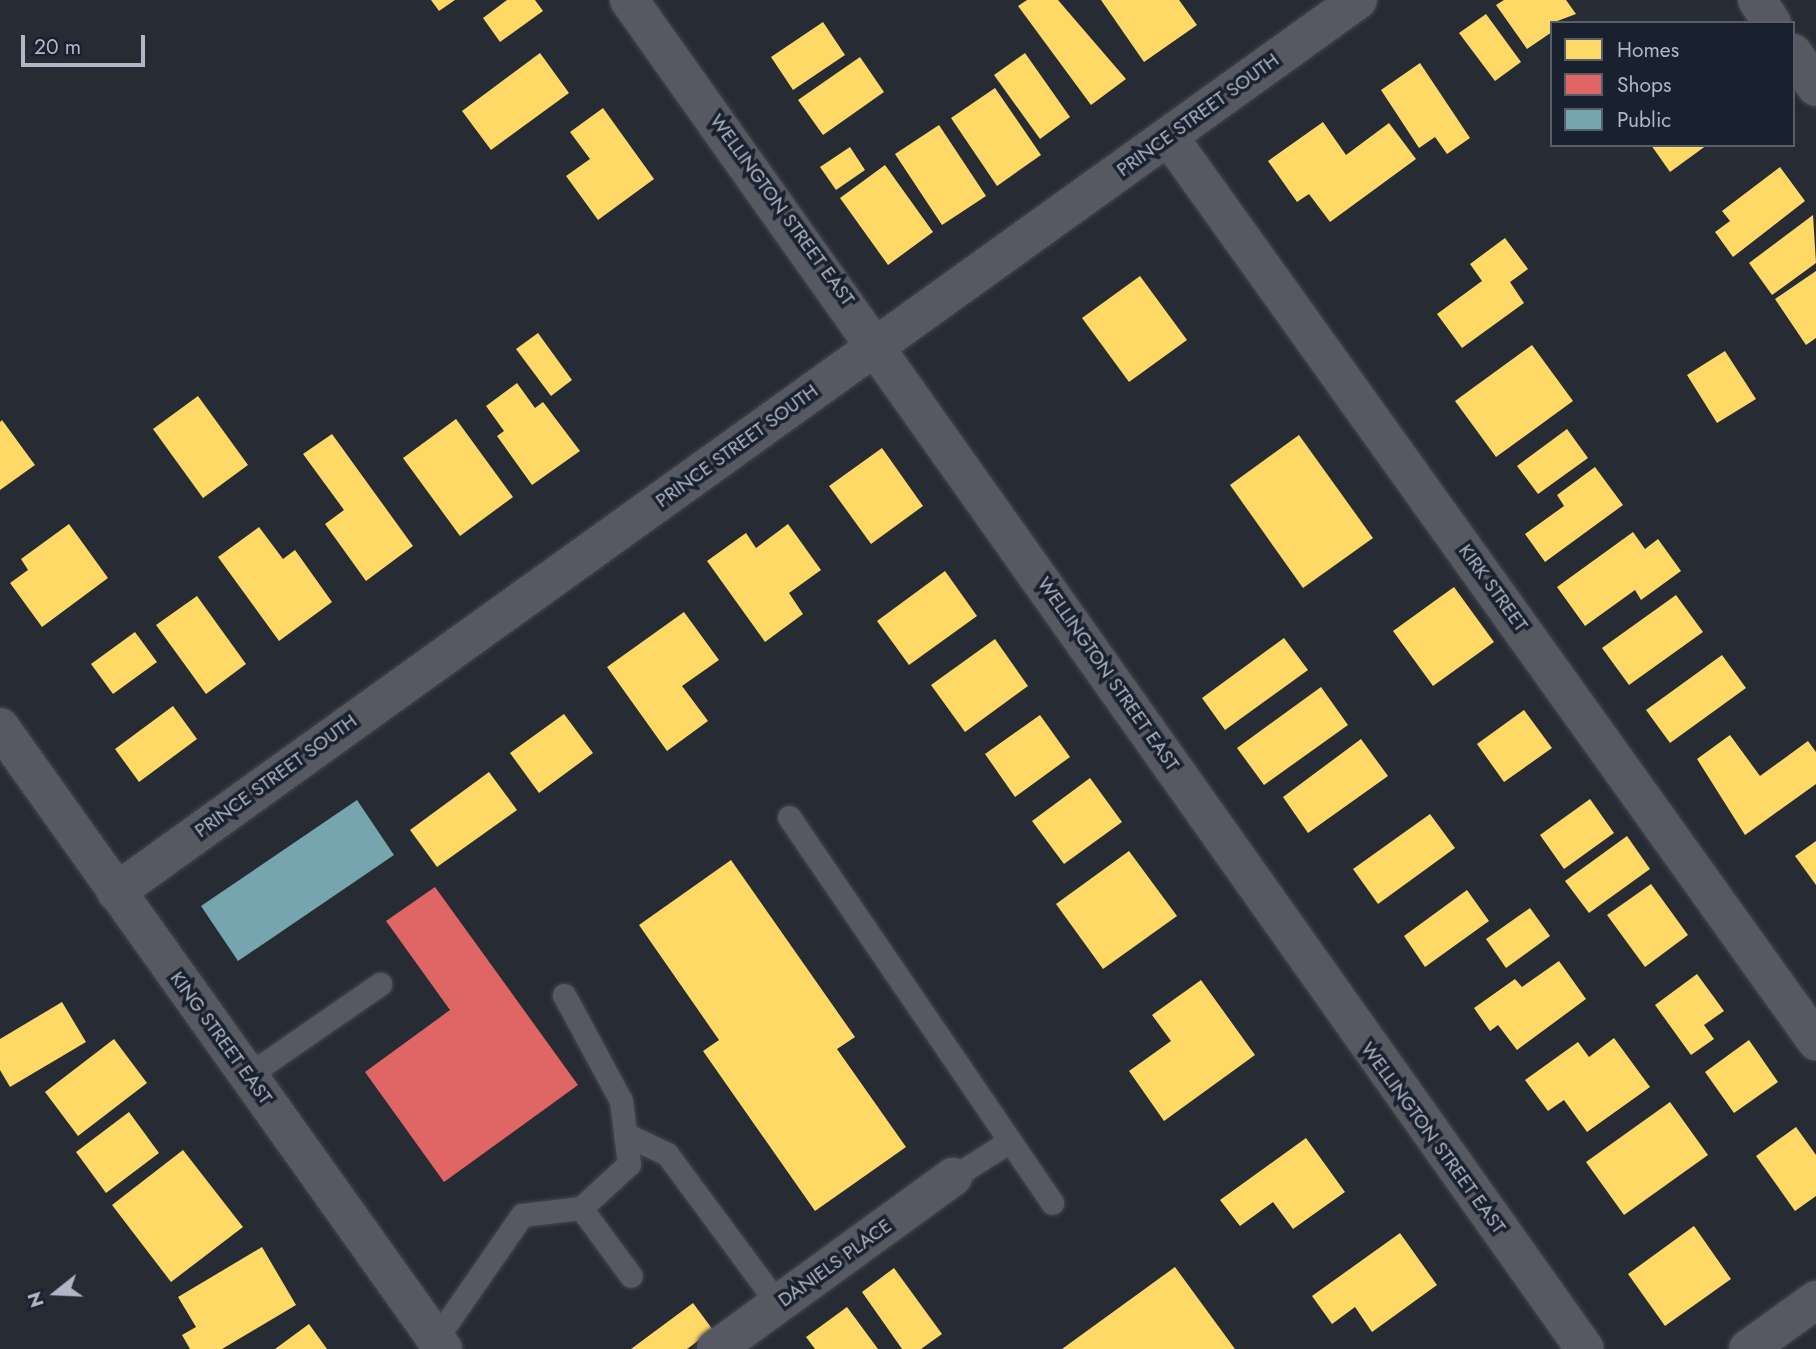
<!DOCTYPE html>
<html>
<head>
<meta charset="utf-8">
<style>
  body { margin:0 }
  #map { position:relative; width:1816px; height:1349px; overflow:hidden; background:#272b33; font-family:Jost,sans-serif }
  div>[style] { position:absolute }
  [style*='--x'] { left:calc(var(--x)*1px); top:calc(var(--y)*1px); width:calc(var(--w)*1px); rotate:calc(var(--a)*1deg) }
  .homes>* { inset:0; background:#ffd966 }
  .shops>* { inset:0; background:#e06666 }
  .public>* { inset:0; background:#76a5af }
  .roads { filter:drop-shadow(0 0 2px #43464c) drop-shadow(0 0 2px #43464c) }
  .service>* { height:23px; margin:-11.5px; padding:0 11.5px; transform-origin:11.5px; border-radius:11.5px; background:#565962 }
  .minor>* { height:38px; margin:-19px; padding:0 19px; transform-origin:19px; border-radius:19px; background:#565962 }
  .tertiary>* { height:38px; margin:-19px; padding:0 19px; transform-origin:19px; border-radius:19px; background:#565962 }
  span { translate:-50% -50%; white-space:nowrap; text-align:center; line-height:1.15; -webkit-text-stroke:7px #1a212e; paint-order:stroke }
  .street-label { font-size:19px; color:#afb6c6 }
  .legend { position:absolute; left:1550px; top:21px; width:245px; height:126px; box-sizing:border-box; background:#1a212e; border:2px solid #565d6b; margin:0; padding:9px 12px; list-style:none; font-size:21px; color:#afb6c6 }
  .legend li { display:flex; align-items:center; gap:14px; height:35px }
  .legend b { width:35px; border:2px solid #565d6b }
  .north { position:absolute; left:21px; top:1258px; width:70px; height:70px; -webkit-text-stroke:5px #1a212e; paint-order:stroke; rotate:252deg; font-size:19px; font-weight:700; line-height:28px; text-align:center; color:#afb6c6 }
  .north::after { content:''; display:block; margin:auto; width:24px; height:32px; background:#afb6c6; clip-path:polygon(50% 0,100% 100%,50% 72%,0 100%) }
  .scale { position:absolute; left:21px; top:35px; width:124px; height:32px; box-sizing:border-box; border:4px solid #afb6c6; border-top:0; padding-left:9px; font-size:21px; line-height:24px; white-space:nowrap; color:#afb6c6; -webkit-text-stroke:5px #1a212e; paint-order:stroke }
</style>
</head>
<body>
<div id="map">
  <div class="homes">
    <i style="clip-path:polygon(431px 0,455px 0,439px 11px)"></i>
    <i style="clip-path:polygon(507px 0,535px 0,543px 11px,500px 42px,483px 18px)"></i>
    <i style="clip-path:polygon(1027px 0,1058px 0,1126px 79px,1091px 105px,1018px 6px)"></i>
    <i style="clip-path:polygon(1101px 0,1179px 0,1197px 25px,1144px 62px)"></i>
    <i style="clip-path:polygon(1504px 0,1566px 0,1576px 14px,1552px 23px,1552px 32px,1527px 49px,1496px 5px)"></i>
    <i style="clip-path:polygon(1486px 14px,1521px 62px,1495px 81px,1459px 33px)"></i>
    <i style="clip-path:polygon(823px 22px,845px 55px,793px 90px,771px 57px)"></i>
    <i style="clip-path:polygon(540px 53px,569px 93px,491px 150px,462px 111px)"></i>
    <i style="clip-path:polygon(1025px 53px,1070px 117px,1040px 139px,994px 75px)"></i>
    <i style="clip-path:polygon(860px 57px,884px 92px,823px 135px,798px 100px)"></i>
    <i style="clip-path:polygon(1420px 63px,1470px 138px,1447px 154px,1435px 137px,1419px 148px,1381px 90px)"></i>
    <i style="clip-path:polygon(995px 88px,1041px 155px,997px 186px,951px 118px)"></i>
    <i style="clip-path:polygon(603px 108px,654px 179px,598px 220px,566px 176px,590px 159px,570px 132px)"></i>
    <i style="clip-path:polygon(1323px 122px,1346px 155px,1389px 123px,1416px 159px,1330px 222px,1309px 194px,1297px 202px,1268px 161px)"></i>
    <i style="clip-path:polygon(939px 125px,986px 196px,942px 225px,895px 154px)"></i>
    <i style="clip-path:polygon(1651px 145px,1707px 145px,1670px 172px)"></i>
    <i style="clip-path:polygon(850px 147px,865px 170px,836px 190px,820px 167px)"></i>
    <i style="clip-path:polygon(885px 165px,933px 232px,888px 265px,840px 198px)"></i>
    <i style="clip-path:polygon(1780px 167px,1805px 201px,1733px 257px,1715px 232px,1730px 221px,1722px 211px)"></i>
    <i style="clip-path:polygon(1813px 215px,1816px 263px,1772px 295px,1749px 263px)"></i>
    <i style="clip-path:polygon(1505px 238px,1528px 269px,1510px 282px,1524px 303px,1462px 348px,1437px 314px,1482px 281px,1470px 264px)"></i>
    <i style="clip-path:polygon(1816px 271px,1816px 338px,1806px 345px,1775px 299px)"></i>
    <i style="clip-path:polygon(1140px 276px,1187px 340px,1129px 382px,1082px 318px)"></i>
    <i style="clip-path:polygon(538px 333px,572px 380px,551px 396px,516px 349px)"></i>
    <i style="clip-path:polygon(1532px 345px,1573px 401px,1496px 457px,1455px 401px)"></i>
    <i style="clip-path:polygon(1725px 351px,1756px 399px,1717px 423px,1687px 375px)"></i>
    <i style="clip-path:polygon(517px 383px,535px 408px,543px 402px,580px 451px,532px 485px,497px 436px,504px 431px,486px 406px)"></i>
    <i style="clip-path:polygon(198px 396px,248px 465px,203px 498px,153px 429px)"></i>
    <i style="clip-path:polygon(456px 419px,513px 497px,460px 536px,403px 458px)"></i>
    <i style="clip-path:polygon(2px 420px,35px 465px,0 490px,0 422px)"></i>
    <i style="clip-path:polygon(1567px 429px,1588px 458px,1538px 494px,1517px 466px)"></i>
    <i style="clip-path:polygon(332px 434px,413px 546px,366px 581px,325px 524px,344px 510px,303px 454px)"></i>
    <i style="clip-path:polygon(1299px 435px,1373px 538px,1303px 588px,1230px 485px)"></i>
    <i style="clip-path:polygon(882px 448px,923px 506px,871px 544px,829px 486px)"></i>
    <i style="clip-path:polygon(1595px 467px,1623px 505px,1545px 562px,1525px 534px,1564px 506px,1557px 495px)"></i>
    <i style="clip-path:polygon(69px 524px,108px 578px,42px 627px,10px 583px,28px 570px,21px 559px)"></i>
    <i style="clip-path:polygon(788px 524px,821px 570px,789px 593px,803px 614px,765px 642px,707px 561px,746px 533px,756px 548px)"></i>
    <i style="clip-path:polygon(259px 527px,283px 559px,295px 550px,332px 602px,279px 641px,218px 557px)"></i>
    <i style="clip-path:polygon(1633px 532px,1645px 549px,1658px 539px,1681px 571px,1641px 600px,1635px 590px,1585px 626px,1557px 587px)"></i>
    <i style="clip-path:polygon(945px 571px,977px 616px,909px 665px,877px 621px)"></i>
    <i style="clip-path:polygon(1454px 587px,1494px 642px,1433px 686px,1393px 631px)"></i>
    <i style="clip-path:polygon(1676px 595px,1703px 632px,1629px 685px,1602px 648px)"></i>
    <i style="clip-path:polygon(197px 596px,246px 664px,206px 694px,156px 625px)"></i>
    <i style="clip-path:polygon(684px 612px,719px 660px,682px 686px,708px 721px,667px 751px,607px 667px)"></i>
    <i style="clip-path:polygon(135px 632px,157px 662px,113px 694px,91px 664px)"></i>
    <i style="clip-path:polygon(1284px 638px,1308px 670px,1225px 730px,1202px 698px)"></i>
    <i style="clip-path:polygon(995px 639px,1028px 686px,965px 732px,931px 685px)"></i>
    <i style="clip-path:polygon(1722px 655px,1746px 688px,1670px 743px,1646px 710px)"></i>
    <i style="clip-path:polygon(1321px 687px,1348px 725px,1264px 785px,1237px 748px)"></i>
    <i style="clip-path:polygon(173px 706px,197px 739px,139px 782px,115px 749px)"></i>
    <i style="clip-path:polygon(1524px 710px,1552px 748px,1504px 782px,1477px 744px)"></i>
    <i style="clip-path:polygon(564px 714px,593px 753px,539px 793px,510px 753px)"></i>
    <i style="clip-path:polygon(1040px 715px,1070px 757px,1015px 797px,985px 754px)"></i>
    <i style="clip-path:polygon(1730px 735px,1760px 776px,1808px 741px,1816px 752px,1816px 784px,1745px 835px,1697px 759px)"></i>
    <i style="clip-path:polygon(1361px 739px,1388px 776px,1308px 833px,1283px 797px)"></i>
    <i style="clip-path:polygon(489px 772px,517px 810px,437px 867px,410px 830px)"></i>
    <i style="clip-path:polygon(1090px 778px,1122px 822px,1064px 864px,1032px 821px)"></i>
    <i style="clip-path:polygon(1590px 799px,1614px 833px,1564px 869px,1540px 835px)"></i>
    <i style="clip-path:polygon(1430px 814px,1455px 848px,1378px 904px,1353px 869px)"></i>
    <i style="clip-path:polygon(1627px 836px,1650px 869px,1589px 913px,1565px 881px)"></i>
    <i style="clip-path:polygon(1816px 841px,1816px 885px,1795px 856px)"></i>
    <i style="clip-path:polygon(1129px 851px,1177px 916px,1103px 969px,1056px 904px)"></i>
    <i style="clip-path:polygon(731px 860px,855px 1037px,837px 1049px,906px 1147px,815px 1211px,703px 1051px,719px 1040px,639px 925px)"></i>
    <i style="clip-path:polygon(1651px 884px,1688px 935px,1645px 967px,1607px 915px)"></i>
    <i style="clip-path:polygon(1467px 890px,1489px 921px,1425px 967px,1404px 936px)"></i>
    <i style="clip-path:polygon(1530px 908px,1550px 936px,1506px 968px,1486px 939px)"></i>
    <i style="clip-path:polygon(1559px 961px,1586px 999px,1517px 1050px,1498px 1025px,1490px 1031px,1474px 1008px,1515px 979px,1522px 987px)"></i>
    <i style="clip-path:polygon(1697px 974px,1724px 1011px,1704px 1025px,1714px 1039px,1691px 1055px,1655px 1005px)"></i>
    <i style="clip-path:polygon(1201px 980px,1255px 1055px,1164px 1121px,1129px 1071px,1171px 1041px,1152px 1015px)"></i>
    <i style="clip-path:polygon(62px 1002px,86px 1042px,10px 1087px,0 1070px,0 1039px)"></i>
    <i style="clip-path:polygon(1614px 1038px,1650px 1087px,1587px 1132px,1564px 1100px,1548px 1111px,1525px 1080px,1578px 1042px,1589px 1057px)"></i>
    <i style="clip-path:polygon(114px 1039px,147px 1083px,78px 1136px,45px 1092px)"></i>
    <i style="clip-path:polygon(1749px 1040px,1778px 1082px,1734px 1113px,1705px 1072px)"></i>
    <i style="clip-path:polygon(1670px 1102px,1708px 1155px,1624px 1215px,1586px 1162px)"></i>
    <i style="clip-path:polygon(129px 1112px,159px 1153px,106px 1193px,76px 1152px)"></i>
    <i style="clip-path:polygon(1796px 1127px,1816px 1155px,1816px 1196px,1795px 1211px,1756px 1156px)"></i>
    <i style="clip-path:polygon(1306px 1138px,1345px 1192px,1293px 1229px,1273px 1202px,1240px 1226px,1220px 1200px)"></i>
    <i style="clip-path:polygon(183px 1150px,243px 1227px,171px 1282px,112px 1205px)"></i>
    <i style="clip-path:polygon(1694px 1226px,1731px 1279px,1665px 1326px,1628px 1274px)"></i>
    <i style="clip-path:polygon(1400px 1233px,1437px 1285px,1372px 1332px,1355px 1307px,1332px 1324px,1312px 1296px)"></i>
    <i style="clip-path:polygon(262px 1247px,296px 1305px,222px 1349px,190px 1349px,182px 1335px,196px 1327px,178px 1297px)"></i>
    <i style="clip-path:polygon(1175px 1267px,1235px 1349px,1062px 1349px)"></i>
    <i style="clip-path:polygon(894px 1268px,942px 1334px,921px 1349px,902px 1349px,862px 1292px)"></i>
    <i style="clip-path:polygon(693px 1303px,713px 1330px,687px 1349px,631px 1349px)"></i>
    <i style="clip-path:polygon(847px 1307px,878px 1349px,815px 1349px,806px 1337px)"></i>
    <i style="clip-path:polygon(309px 1324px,327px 1349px,275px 1349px)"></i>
  </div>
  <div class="shops">
    <i style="clip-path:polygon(435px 887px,578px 1085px,444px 1182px,365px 1072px,450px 1010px,386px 921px)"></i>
  </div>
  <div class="public">
    <i style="clip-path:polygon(357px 800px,394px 855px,238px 961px,201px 906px)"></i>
  </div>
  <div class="roads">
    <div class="service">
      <i style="--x:789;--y:817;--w:467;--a:55.7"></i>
      <i style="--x:564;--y:995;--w:120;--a:61.7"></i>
      <i style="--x:621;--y:1101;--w:64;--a:82.8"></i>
      <i style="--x:629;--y:1164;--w:65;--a:137.5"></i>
      <i style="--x:247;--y:1076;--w:162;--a:-34.7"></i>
      <i style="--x:625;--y:1134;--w:47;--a:25.5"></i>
      <i style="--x:667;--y:1154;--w:187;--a:53.5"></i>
      <i style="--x:953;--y:1177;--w:67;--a:-32.3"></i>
      <i style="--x:436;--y:1339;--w:151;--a:-55.3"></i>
      <i style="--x:522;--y:1215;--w:59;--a:-6.8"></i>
      <i style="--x:581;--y:1208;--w:84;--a:53.7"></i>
    </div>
    <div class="minor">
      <i style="--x:629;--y:0;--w:1653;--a:54.68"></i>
      <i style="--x:1169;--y:137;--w:1112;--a:54.41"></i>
      <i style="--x:0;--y:727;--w:764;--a:54.54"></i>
      <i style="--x:116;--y:892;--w:1529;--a:-35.69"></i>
      <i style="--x:716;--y:1349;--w:293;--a:-36"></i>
      <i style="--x:1748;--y:1349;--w:84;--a:-35.8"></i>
    </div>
    <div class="tertiary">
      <i style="--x:1757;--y:0;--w:27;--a:57"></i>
      <i style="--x:1793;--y:53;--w:41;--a:55.9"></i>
    </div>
  </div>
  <div class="street-label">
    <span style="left:1198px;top:115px;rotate:-36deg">PRINCE STREET SOUTH</span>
    <span style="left:782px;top:210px;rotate:54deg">WELLINGTON STREET EAST</span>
    <span style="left:737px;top:446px;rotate:-36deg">PRINCE STREET SOUTH</span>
    <span style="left:1493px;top:588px;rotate:54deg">KIRK STREET</span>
    <span style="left:1108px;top:674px;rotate:55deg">WELLINGTON STREET EAST</span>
    <span style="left:276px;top:776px;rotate:-36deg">PRINCE STREET SOUTH</span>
    <span style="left:221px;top:1038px;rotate:54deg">KING STREET EAST</span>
    <span style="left:1433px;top:1138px;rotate:54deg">WELLINGTON STREET EAST</span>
    <span style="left:835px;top:1263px;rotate:-36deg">DANIELS PLACE</span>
  </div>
  <ul class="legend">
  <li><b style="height:19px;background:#ffd966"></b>Homes</li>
  <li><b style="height:19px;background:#e06666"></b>Shops</li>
  <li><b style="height:19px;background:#76a5af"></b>Public</li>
  </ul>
  <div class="north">N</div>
  <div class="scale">20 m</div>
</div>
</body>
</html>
